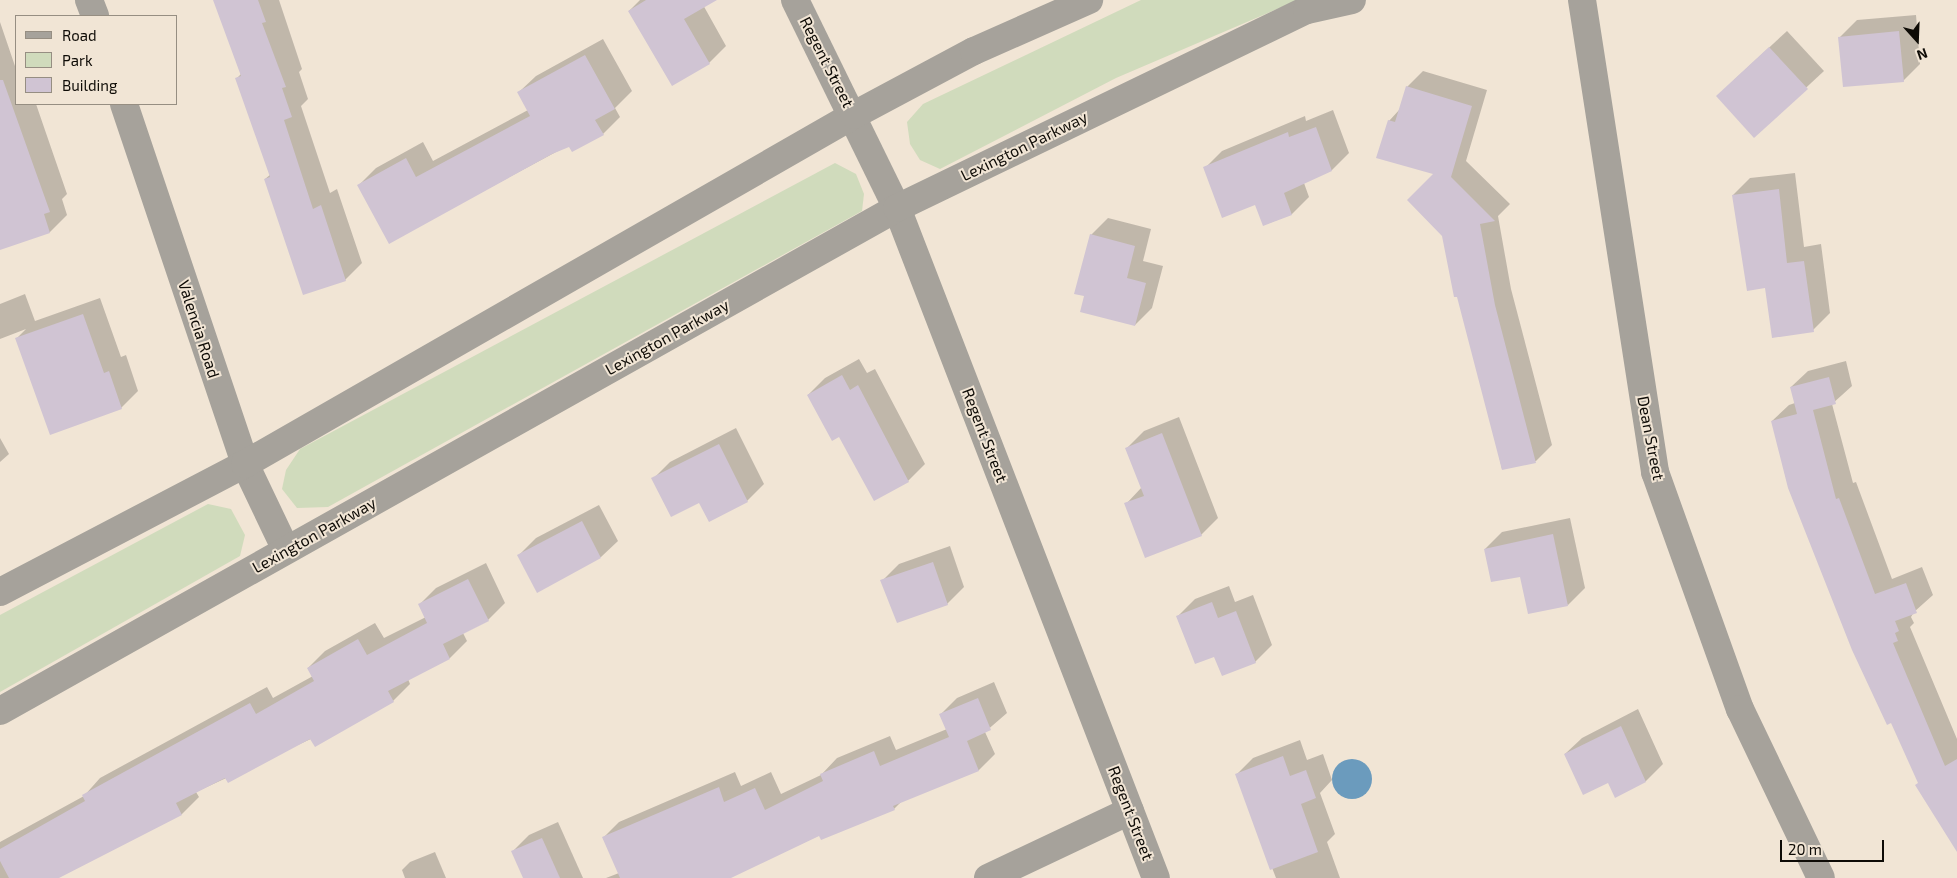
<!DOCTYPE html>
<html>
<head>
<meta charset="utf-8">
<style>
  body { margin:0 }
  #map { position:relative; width:1957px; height:878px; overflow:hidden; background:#f1e5d5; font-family:"Exo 2",sans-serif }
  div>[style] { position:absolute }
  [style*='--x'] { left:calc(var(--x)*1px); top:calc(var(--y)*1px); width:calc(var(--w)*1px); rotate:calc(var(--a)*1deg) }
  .green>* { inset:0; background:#d0dbbc }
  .water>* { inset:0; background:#6b9bbd }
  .round { border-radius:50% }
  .shadow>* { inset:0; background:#0003 }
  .building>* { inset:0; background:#d0c4d3 }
  .minor>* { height:28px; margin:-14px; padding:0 14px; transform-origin:14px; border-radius:14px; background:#a6a29b }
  span { translate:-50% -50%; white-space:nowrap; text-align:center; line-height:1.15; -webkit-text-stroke:4px #f1e5d5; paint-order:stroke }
  .street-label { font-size:16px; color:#0e0b06 }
  .legend { position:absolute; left:15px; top:15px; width:162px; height:90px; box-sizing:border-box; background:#f1e5d5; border:1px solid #968e82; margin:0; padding:6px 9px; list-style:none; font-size:15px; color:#0e0b06 }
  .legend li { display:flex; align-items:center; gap:10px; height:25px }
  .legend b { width:25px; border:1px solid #968e82 }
  .north { position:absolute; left:1892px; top:15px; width:50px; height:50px; -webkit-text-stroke:4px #f1e5d5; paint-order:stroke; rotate:160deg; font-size:14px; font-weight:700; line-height:20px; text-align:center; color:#0e0b06 }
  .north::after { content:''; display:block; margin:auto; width:18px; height:22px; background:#0e0b06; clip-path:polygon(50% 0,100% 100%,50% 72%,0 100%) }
  .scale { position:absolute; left:1780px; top:840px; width:104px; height:22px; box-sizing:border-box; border:2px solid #0e0b06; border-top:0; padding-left:6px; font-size:15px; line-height:18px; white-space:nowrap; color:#0e0b06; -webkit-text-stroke:4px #f1e5d5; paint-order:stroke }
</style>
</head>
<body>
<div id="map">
  <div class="green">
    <i style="clip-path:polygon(1141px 0,1298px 0,1116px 78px,940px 169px,920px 160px,910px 144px,907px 122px,923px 104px)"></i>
    <i style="clip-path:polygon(835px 163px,856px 174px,864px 194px,862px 211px,328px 507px,297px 508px,282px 489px,286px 470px,300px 449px)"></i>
    <i style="clip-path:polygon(208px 504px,231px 509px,245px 535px,240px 556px,0 692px,0 615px)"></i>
  </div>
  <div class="water">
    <i class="round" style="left:1332px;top:759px;width:40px;height:40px"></i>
  </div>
  <div class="shadow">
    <i style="clip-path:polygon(214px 0,279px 0,302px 69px,299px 72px,308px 99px,301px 106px,330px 193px,337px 189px,362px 263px,345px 280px,265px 179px,271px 174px,236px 79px,241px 74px)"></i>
    <i style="clip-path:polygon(640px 0,705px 0,702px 3px,726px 46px,709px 63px,673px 84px,629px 11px)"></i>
    <i style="clip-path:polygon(1916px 15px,1920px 64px,1903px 81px,1840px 37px,1857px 20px)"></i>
    <i style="clip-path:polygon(0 22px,16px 69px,16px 104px,36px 104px,67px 194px,62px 199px,67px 215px,50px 232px,0 248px)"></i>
    <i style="clip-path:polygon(1787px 31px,1824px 71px,1754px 136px,1734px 80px)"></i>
    <i style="clip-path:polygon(603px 39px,632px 91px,615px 108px,620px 117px,603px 134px,569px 145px,389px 242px,359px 185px,376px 168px,423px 142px,433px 161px,528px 110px,519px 92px,536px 76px)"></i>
    <i style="clip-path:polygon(1423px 71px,1487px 90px,1466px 161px,1510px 204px,1498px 216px,1511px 289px,1552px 445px,1536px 461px,1502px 469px,1435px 174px,1389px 121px,1400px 109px,1407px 87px)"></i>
    <i style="clip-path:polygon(1333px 110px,1349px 153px,1332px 170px,1304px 183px,1309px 197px,1292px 214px,1264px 225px,1256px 204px,1205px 168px,1222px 151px,1305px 116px,1306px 121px)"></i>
    <i style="clip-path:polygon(1795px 173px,1804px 247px,1821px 244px,1830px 313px,1813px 330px,1767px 287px,1733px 195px,1750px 178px)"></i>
    <i style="clip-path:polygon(1108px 218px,1151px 229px,1143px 261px,1163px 266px,1152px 308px,1135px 325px,1086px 295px,1091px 235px)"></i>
    <i style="clip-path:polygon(25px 294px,35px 321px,100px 298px,121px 357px,126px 355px,138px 391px,121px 408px,17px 338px,26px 329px,0 339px,0 304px)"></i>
    <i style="clip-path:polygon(859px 359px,867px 373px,875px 369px,925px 464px,908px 481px,839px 435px,808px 395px,825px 378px)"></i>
    <i style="clip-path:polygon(1846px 361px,1852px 386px,1832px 404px,1853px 483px,1856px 482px,1892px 579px,1922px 567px,1933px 595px,1914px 612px,1911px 617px,1914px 623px,1910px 627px,1957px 739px,1957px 821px,1919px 783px,1772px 421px,1789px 405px,1795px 403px,1791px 387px,1808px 371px)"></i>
    <i style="clip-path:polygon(1179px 417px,1218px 518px,1201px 535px,1126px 504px,1142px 487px,1127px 448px,1144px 431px)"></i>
    <i style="clip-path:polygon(736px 428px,764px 484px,747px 501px,700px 501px,653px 479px,670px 462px)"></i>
    <i style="clip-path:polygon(0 438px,9px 454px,0 462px)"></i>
    <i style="clip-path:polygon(599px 505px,618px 541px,601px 557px,519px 555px,536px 538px)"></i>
    <i style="clip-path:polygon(1570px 518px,1585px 588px,1568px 605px,1485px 549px,1502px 532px)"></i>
    <i style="clip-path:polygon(950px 546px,964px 587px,947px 604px,882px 581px,899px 564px)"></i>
    <i style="clip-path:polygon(486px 563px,505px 603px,488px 620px,463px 633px,467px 641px,450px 658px,408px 679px,410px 684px,393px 701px,196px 792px,199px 797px,182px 814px,56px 878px,0 878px,0 842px,84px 796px,100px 778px,267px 687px,273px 698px,313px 676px,308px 668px,325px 651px,375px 623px,384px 638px,426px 617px,419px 605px,436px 588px)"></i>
    <i style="clip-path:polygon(1229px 586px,1235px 602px,1253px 595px,1272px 645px,1255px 662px,1215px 655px,1178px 616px,1195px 599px)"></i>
    <i style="clip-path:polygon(994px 682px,1007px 713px,985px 732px,995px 754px,979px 770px,902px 801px,894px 809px,820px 835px,728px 878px,606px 878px,619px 873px,603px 838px,619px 822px,735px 772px,741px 786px,771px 772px,781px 794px,821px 775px,837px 758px,890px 736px,896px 750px,947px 729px,941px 714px,957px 698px)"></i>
    <i style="clip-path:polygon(1638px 709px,1663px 764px,1646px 781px,1616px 796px,1609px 782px,1565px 754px,1582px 738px)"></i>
    <i style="clip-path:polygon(1300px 740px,1307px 760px,1323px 754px,1332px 780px,1320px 793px,1335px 834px,1327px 842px,1340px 878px,1276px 878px,1236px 775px,1253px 758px)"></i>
    <i style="clip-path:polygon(558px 822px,583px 878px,525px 878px,513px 851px,529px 835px)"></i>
    <i style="clip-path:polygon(435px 852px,446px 878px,405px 878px,402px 870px,410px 862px)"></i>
  </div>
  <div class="building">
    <i style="clip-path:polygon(213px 0,258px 0,266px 22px,262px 23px,286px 87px,282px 88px,292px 117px,284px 120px,313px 209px,321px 205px,346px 281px,303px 295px,264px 179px,270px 177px,235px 78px,241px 76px)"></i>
    <i style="clip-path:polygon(646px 0,717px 0,684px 19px,710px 64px,672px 86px,628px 11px)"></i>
    <i style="clip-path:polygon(1899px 31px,1904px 82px,1843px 87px,1838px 37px)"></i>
    <i style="clip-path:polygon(1769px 47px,1808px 89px,1754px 138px,1716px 96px)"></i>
    <i style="clip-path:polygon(585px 55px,615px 109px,595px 120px,604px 135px,572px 152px,569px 147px,552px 154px,389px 244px,357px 185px,406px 158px,416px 177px,530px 116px,517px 92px)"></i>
    <i style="clip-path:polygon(0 80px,3px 80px,50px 212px,44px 214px,50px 233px,0 250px)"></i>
    <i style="clip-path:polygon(1406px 86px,1472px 106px,1451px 177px,1495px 221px,1480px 224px,1495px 305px,1536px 463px,1502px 470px,1457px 297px,1454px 297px,1442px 236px,1407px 200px,1433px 174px,1376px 158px,1388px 120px,1395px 122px)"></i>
    <i style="clip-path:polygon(1316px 127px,1332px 171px,1284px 193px,1292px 215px,1263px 226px,1255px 205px,1222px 218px,1203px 167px,1288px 132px,1289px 137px)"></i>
    <i style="clip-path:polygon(1779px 189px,1787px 263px,1804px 261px,1814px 332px,1772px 338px,1765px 288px,1747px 291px,1732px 195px)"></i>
    <i style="clip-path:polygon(1090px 234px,1135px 246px,1127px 278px,1146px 283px,1135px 326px,1080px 312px,1084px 296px,1074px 294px)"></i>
    <i style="clip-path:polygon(83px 314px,104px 373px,109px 371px,122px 409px,50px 435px,15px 338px)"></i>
    <i style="clip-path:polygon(842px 375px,850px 390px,858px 385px,909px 482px,874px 501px,839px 437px,832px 441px,807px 395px)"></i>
    <i style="clip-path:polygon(1829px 377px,1836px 404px,1813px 410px,1836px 499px,1839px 498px,1875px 594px,1906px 583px,1917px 613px,1895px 621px,1899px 631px,1895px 633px,1898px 641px,1893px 643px,1945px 766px,1957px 759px,1957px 852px,1915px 785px,1918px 783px,1891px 723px,1887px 725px,1852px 650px,1788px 488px,1771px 421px,1797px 414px,1790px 387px)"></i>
    <i style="clip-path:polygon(1162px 433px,1202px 536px,1145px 558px,1124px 503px,1144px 496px,1125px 448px)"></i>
    <i style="clip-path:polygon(719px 444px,748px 502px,709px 522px,699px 503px,671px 517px,651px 478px)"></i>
    <i style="clip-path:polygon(582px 521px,601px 558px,537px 593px,517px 555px)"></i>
    <i style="clip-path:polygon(1553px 534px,1568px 606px,1528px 614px,1520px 577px,1491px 582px,1484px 549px)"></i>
    <i style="clip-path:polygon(933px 562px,948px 605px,897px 623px,880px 580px)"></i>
    <i style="clip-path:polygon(468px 579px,489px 621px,443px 644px,450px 659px,388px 691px,394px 702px,315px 747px,310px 739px,228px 783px,225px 778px,176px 803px,182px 815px,59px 878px,9px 878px,0 861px,0 849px,85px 801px,82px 795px,250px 703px,256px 714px,314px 681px,307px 668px,358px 639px,367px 655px,427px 623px,418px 604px)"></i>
    <i style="clip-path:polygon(1212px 602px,1218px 618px,1236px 611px,1256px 663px,1222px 676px,1214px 657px,1195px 664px,1176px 616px)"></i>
    <i style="clip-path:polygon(978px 698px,991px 730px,967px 741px,979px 771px,893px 806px,895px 810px,821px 840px,819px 836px,731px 878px,620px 878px,602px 837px,719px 787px,724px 802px,755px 788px,765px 810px,823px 781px,820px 774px,874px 751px,880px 766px,949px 737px,939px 714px)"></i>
    <i style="clip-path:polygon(1621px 726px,1646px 782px,1615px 798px,1608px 783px,1583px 795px,1564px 754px)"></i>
    <i style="clip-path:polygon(1283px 756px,1290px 776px,1306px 770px,1316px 798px,1301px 804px,1318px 852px,1270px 870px,1235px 774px)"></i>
    <i style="clip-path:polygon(542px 838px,560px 878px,523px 878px,511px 851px)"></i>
  </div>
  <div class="minor">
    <i style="--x:89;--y:0;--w:17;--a:69"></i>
    <i style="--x:795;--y:0;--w:232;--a:63.9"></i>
    <i style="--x:897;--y:208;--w:718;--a:68.87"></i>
    <i style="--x:1582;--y:0;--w:478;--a:81.2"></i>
    <i style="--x:1655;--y:472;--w:252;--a:70.3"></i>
    <i style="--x:1740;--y:709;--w:187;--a:64.4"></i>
    <i style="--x:124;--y:104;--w:380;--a:71.4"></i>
    <i style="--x:245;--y:464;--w:95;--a:64.5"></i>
    <i style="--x:0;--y:592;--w:276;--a:-27.6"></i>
    <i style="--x:245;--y:464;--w:702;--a:-29.82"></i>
    <i style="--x:854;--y:115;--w:136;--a:-28.1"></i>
    <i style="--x:974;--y:51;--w:126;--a:-23.9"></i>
    <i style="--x:0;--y:711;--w:1028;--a:-29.28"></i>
    <i style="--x:897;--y:208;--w:455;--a:-25.8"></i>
    <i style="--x:1307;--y:10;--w:46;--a:-12.5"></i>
    <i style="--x:988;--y:878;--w:157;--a:-25.3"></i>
  </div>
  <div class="street-label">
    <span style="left:827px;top:62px;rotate:63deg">Regent Street</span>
    <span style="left:1024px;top:146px;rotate:-26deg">Lexington Parkway</span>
    <span style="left:199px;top:329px;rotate:72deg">Valencia Road</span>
    <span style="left:667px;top:337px;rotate:-29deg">Lexington Parkway</span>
    <span style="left:985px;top:435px;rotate:69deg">Regent Street</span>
    <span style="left:1651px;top:438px;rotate:79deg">Dean Street</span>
    <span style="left:314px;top:535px;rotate:-29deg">Lexington Parkway</span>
    <span style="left:1131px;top:813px;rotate:69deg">Regent Street</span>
  </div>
  <ul class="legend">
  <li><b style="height:6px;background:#a6a29b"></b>Road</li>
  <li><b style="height:14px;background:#d0dbbc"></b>Park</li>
  <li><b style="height:14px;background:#d0c4d3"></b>Building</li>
  </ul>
  <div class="north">N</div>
  <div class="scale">20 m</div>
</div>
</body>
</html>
